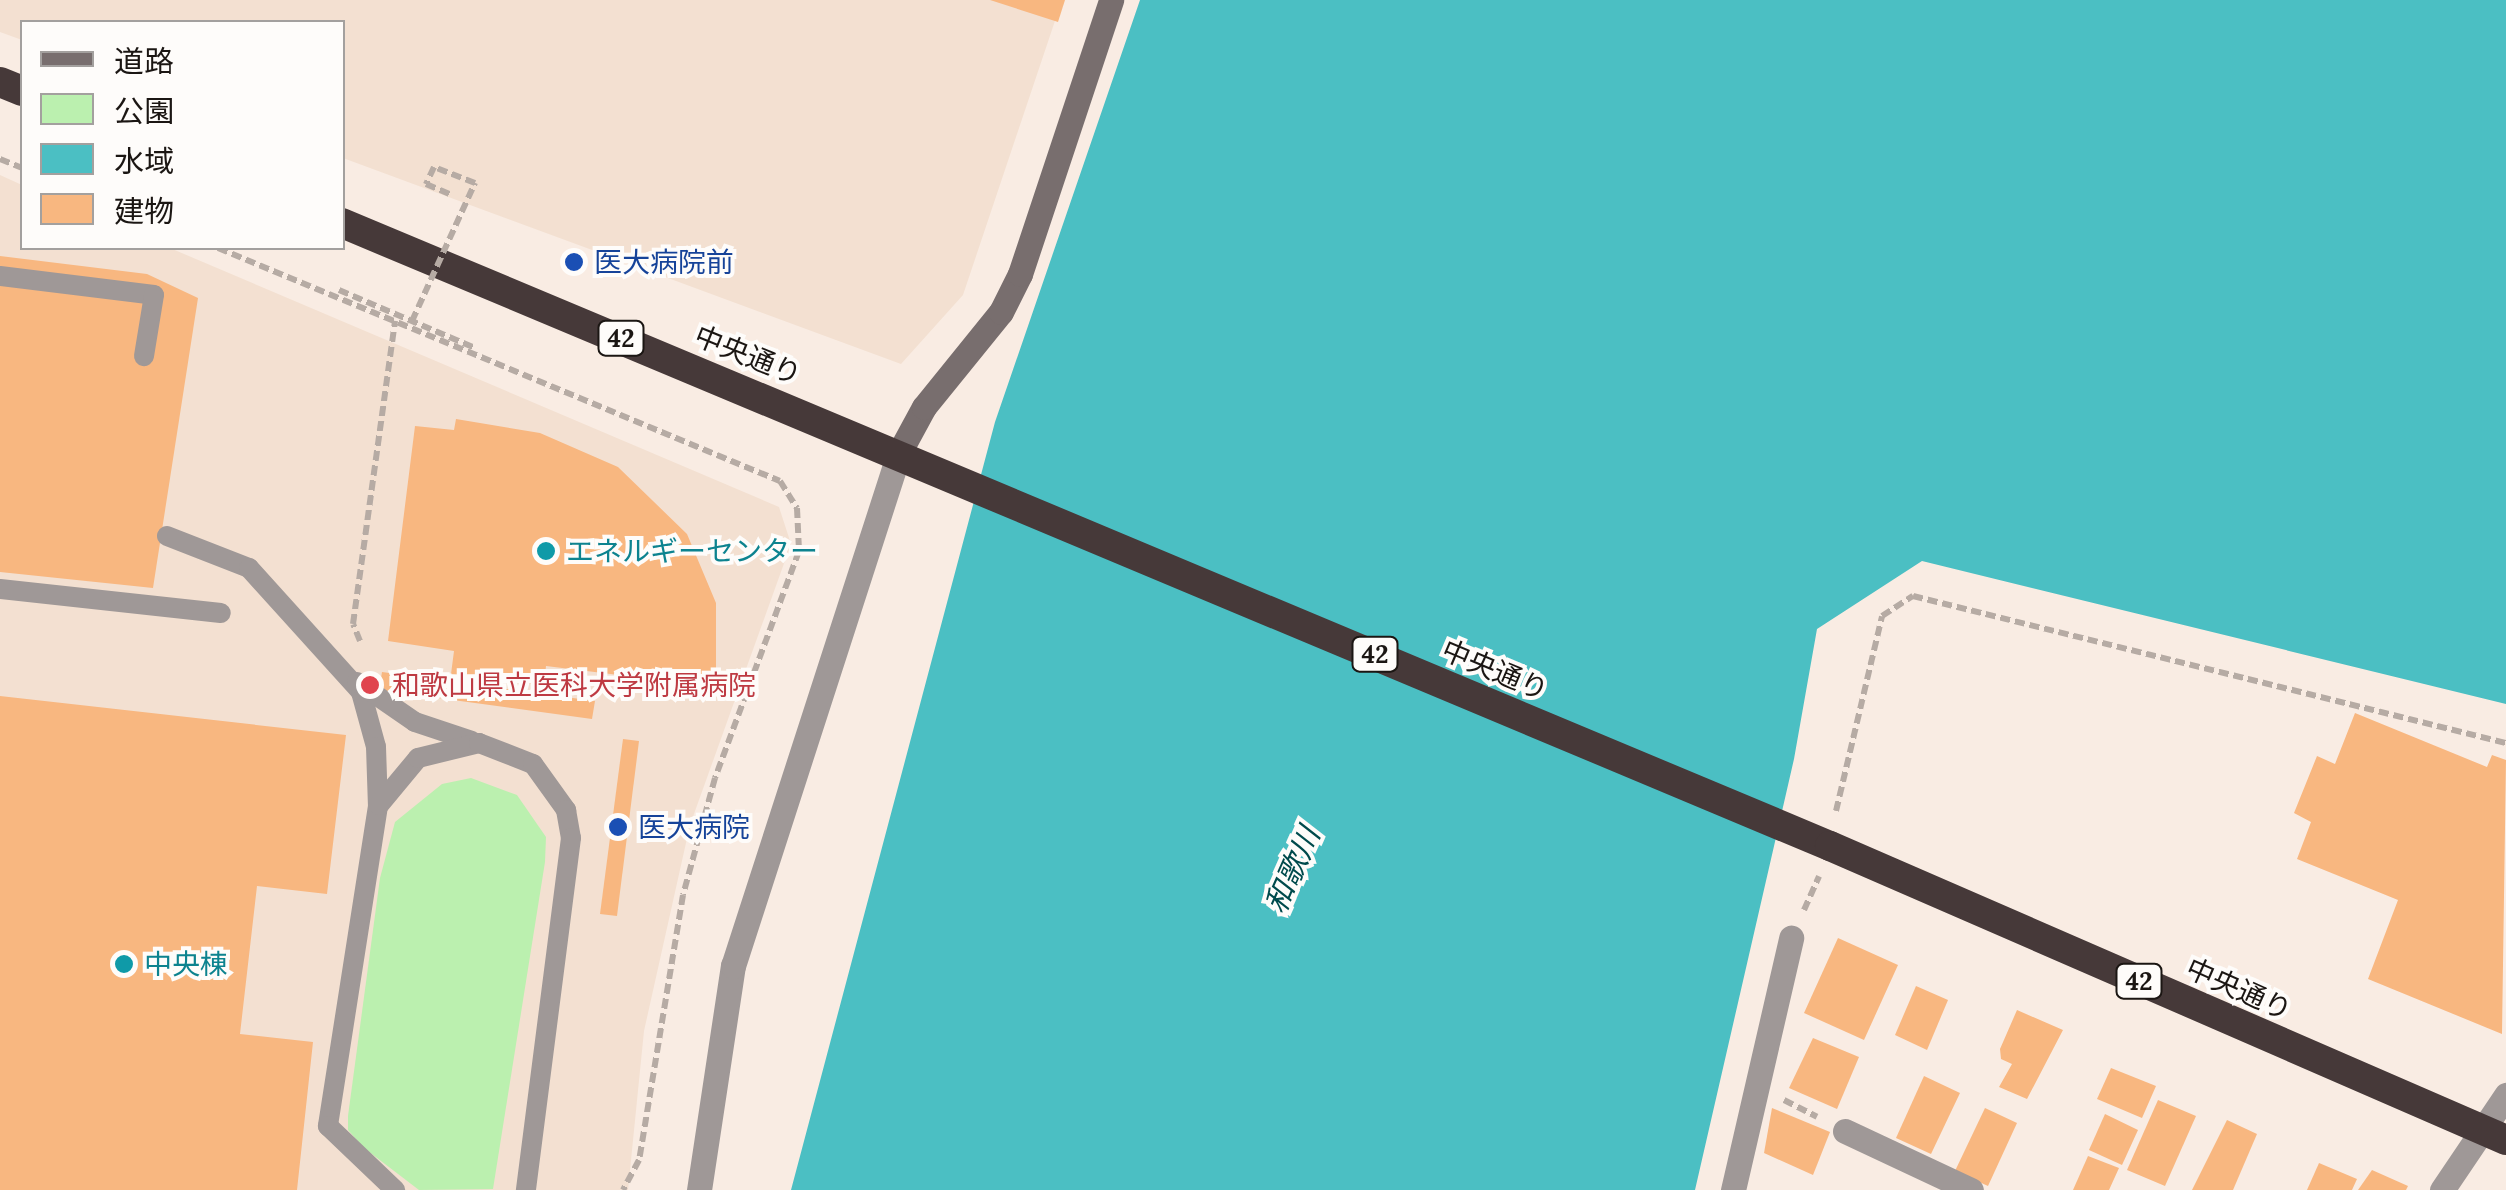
<!DOCTYPE html>
<html>
<head>
<meta charset="utf-8">
<style>
  body { margin:0 }
  #map { position:relative; width:2506px; height:1190px; overflow:hidden; background:#f9ece3; font-family:Lora,"Noto Sans JP",serif }
  div>[style] { position:absolute }
  [style*='--x'] { left:calc(var(--x)*1px); top:calc(var(--y)*1px); width:calc(var(--w)*1px); rotate:calc(var(--a)*1deg) }
  .built>* { inset:0; background:#f3e0d1 }
  .green>* { inset:0; background:#bbf0af }
  .water>* { inset:0; background:#4bbfc3 }
  .building>* { inset:0; background:#f8b780 }
  .path>* { height:6px; margin-top:-3px; transform-origin:0; background:repeating-linear-gradient(90deg,#b6aba4 0 10px,transparent 0 15px) }
  .lane>* { height:20px; margin:-10px; padding:0 10px; transform-origin:10px; border-radius:10px; background:#9f9897 }
  .street>* { height:25px; margin:-12.5px; padding:0 12.5px; transform-origin:12.5px; border-radius:12.5px; background:#9f9897 }
  .secondary>* { height:25px; margin:-12.5px; padding:0 12.5px; transform-origin:12.5px; border-radius:12.5px; background:#786e6e }
  .highway>* { height:30px; margin:-15px; padding:0 15px; transform-origin:15px; border-radius:15px; background:#463939 }
  .path-bridge>* { height:6px; margin-top:-3px; transform-origin:0; background:repeating-linear-gradient(90deg,#b6aba4 0 10px,transparent 0 15px) }
  .dots>* { width:28px; height:28px; translate:-50% -50%; box-sizing:border-box; border:5px solid #fefcfa; border-radius:50% }
  span { translate:-50% -50%; white-space:nowrap; text-align:center; line-height:1.15; -webkit-text-stroke:8px #fefcfa; paint-order:stroke }
  .shield-label span { padding:2px 8px; background:#fefcfa; border:2px solid; border-radius:8px; -webkit-text-stroke-width:0 }
  .shield-label { font-size:25px; color:#1b1613; font-weight:700 }
  .transit-label { font-size:28px; color:#164399 }
  .left { translate:0 -50%; text-align:left }
  .street-label { font-size:28px; color:#1b1613 }
  .culture-label { font-size:28px; color:#0d838f }
  .health-label { font-size:28px; color:#be3a42 }
  .water-label { font-size:30px; color:#004a4c; font-style:italic }
  .legend { position:absolute; left:20px; top:20px; width:325px; height:230px; box-sizing:border-box; background:#fefcfa; border:2px solid #a3a09e; margin:0; padding:12px 18px; list-style:none; font-size:30px; color:#1b1613 }
  .legend li { display:flex; align-items:center; gap:20px; height:50px }
  .legend b { width:50px; border:2px solid #a3a09e }
</style>
</head>
<body>
<div id="map">
  <div class="built">
    <i style="clip-path:polygon(0 0,1062px 0,963px 295px,901px 364px,343px 158px,342px 22px,22px 22px,22px 40px,0 32px)"></i>
    <i style="clip-path:polygon(0 175px,22px 185px,22px 248px,170px 248px,779px 507px,791px 544px,690px 825px,644px 1031px,628px 1190px,0 1190px)"></i>
  </div>
  <div class="green">
    <i style="clip-path:polygon(471px 778px,517px 795px,546px 837px,545px 862px,493px 1189px,419px 1190px,364px 1148px,348px 1130px,348px 1116px,380px 878px,395px 822px,442px 784px)"></i>
  </div>
  <div class="water">
    <i style="clip-path:polygon(1140px 0,2506px 0,2506px 704px,1922px 561px,1817px 629px,1794px 759px,1695px 1190px,791px 1190px,995px 422px)"></i>
  </div>
  <div class="building">
    <i style="clip-path:polygon(990px 0,1065px 0,1058px 22px)"></i>
    <i style="clip-path:polygon(0 256px,147px 274px,198px 298px,153px 588px,0 572px)"></i>
    <i style="clip-path:polygon(456px 419px,540px 433px,618px 467px,687px 534px,716px 603px,716px 687px,546px 666px,544px 685px,451px 674px,454px 651px,388px 641px,415px 426px,454px 430px)"></i>
    <i style="clip-path:polygon(382px 672px,595px 701px,592px 719px,379px 690px)"></i>
    <i style="clip-path:polygon(0 696px,346px 735px,327px 894px,257px 886px,240px 1034px,313px 1042px,297px 1190px,0 1190px)"></i>
    <i style="clip-path:polygon(2355px 713px,2487px 767px,2492px 755px,2506px 760px,2502px 1034px,2368px 979px,2398px 900px,2297px 859px,2311px 822px,2294px 813px,2317px 756px,2335px 764px)"></i>
    <i style="clip-path:polygon(623px 739px,639px 741px,617px 916px,600px 914px)"></i>
    <i style="clip-path:polygon(1838px 938px,1898px 965px,1864px 1040px,1804px 1013px)"></i>
    <i style="clip-path:polygon(1916px 986px,1948px 1000px,1927px 1050px,1895px 1035px)"></i>
    <i style="clip-path:polygon(2017px 1010px,2063px 1030px,2027px 1099px,1999px 1087px,2012px 1064px,2001px 1059px,2000px 1049px)"></i>
    <i style="clip-path:polygon(1813px 1038px,1859px 1057px,1837px 1109px,1789px 1088px)"></i>
    <i style="clip-path:polygon(2111px 1068px,2156px 1086px,2142px 1118px,2097px 1099px)"></i>
    <i style="clip-path:polygon(1924px 1076px,1960px 1093px,1931px 1154px,1896px 1138px)"></i>
    <i style="clip-path:polygon(2158px 1100px,2196px 1116px,2165px 1186px,2127px 1170px)"></i>
    <i style="clip-path:polygon(1772px 1108px,1830px 1132px,1813px 1175px,1764px 1153px)"></i>
    <i style="clip-path:polygon(1985px 1108px,2017px 1123px,1988px 1186px,1955px 1171px)"></i>
    <i style="clip-path:polygon(2105px 1114px,2138px 1130px,2122px 1165px,2089px 1150px)"></i>
    <i style="clip-path:polygon(2227px 1120px,2257px 1134px,2233px 1190px,2192px 1190px)"></i>
    <i style="clip-path:polygon(2088px 1156px,2119px 1168px,2109px 1190px,2073px 1190px)"></i>
    <i style="clip-path:polygon(2319px 1163px,2357px 1179px,2352px 1190px,2307px 1190px)"></i>
    <i style="clip-path:polygon(2372px 1170px,2408px 1186px,2406px 1190px,2358px 1190px)"></i>
  </div>
  <div class="path">
    <i style="--x:0;--y:159;--w:24;--a:22"></i>
    <i style="--x:218;--y:248;--w:608;--a:22.52"></i>
    <i style="--x:780;--y:481;--w:32;--a:58"></i>
    <i style="--x:797;--y:508;--w:43;--a:87.3"></i>
    <i style="--x:799;--y:551;--w:242;--a:110.3"></i>
    <i style="--x:715;--y:778;--w:121;--a:105.3"></i>
    <i style="--x:683;--y:895;--w:269;--a:99.4"></i>
    <i style="--x:639;--y:1160;--w:34;--a:118"></i>
    <i style="--x:339;--y:290;--w:148;--a:23.1"></i>
    <i style="--x:360;--y:641;--w:18;--a:-112"></i>
    <i style="--x:353;--y:624;--w:306;--a:-82.1"></i>
    <i style="--x:1836;--y:811;--w:200;--a:-76.7"></i>
    <i style="--x:1882;--y:616;--w:37;--a:-33"></i>
    <i style="--x:1913;--y:596;--w:611;--a:13.92"></i>
    <i style="--x:1804;--y:910;--w:37;--a:-66"></i>
    <i style="--x:1784;--y:1100;--w:37;--a:27"></i>
  </div>
  <div class="lane">
    <i style="--x:0;--y:276;--w:155;--a:7"></i>
    <i style="--x:154;--y:295;--w:62;--a:99.3"></i>
    <i style="--x:167;--y:536;--w:88;--a:21.3"></i>
    <i style="--x:249;--y:568;--w:167;--a:47.9"></i>
    <i style="--x:361;--y:692;--w:57;--a:74.7"></i>
    <i style="--x:376;--y:747;--w:59;--a:88.1"></i>
    <i style="--x:378;--y:806;--w:324;--a:98.9"></i>
    <i style="--x:328;--y:1126;--w:93;--a:43.7"></i>
    <i style="--x:0;--y:589;--w:222;--a:6.2"></i>
    <i style="--x:357;--y:682;--w:70;--a:34.6"></i>
    <i style="--x:415;--y:722;--w:60;--a:18.4"></i>
    <i style="--x:379;--y:805;--w:61;--a:-50.3"></i>
    <i style="--x:418;--y:758;--w:63;--a:-13.8"></i>
    <i style="--x:479;--y:743;--w:58;--a:21.3"></i>
    <i style="--x:533;--y:764;--w:57;--a:54.3"></i>
    <i style="--x:566;--y:810;--w:28;--a:80"></i>
    <i style="--x:571;--y:838;--w:355;--a:97.3"></i>
  </div>
  <div class="street">
    <i style="--x:1845;--y:1131;--w:139;--a:25.1"></i>
    <i style="--x:699;--y:1190;--w:227;--a:-81.4"></i>
    <i style="--x:733;--y:966;--w:539;--a:-72.07"></i>
    <i style="--x:1733;--y:1190;--w:259;--a:-77"></i>
    <i style="--x:2442;--y:1190;--w:115;--a:-56"></i>
  </div>
  <div class="secondary">
    <i style="--x:899;--y:453;--w:52;--a:-61.5"></i>
    <i style="--x:924;--y:407;--w:122;--a:-51"></i>
    <i style="--x:1001;--y:312;--w:42;--a:-63.4"></i>
    <i style="--x:1020;--y:274;--w:289;--a:-71.6"></i>
  </div>
  <div class="highway">
    <i style="--x:0;--y:82;--w:24;--a:22"></i>
    <i style="--x:342;--y:223;--w:1613;--a:22.72"></i>
    <i style="--x:1830;--y:846;--w:737;--a:23.5"></i>
  </div>
  <div class="path-bridge">
    <i style="--x:412;--y:321;--w:152;--a:-65.5"></i>
    <i style="--x:475;--y:183;--w:44;--a:-158.7"></i>
    <i style="--x:434;--y:167;--w:19;--a:115"></i>
    <i style="--x:426;--y:184;--w:28;--a:23"></i>
  </div>
  <div class="dots">
    <i style="left:574px;top:262px;background:#1a4fb4"></i>
    <i style="left:546px;top:551px;background:#0f9aa8"></i>
    <i style="left:370px;top:685px;background:#e0444e"></i>
    <i style="left:618px;top:827px;background:#1a4fb4"></i>
    <i style="left:124px;top:964px;background:#0f9aa8"></i>
  </div>
  <div class="shield-label">
    <span style="left:621px;top:338px">42</span>
    <span style="left:1375px;top:654px">42</span>
    <span style="left:2139px;top:981px">42</span>
  </div>
  <div class="transit-label">
    <span class="left" style="left:594px;top:262px">医大病院前</span>
    <span class="left" style="left:638px;top:827px">医大病院</span>
  </div>
  <div class="street-label">
    <span style="left:748px;top:355px;rotate:22deg">中央通り</span>
    <span style="left:1495px;top:670px;rotate:23deg">中央通り</span>
    <span style="left:2239px;top:989px;rotate:24deg">中央通り</span>
  </div>
  <div class="culture-label">
    <span class="left" style="left:566px;top:551px">エネルギーセンター</span>
    <span class="left" style="left:144px;top:964px">中央棟</span>
  </div>
  <div class="health-label">
    <span class="left" style="left:392px;top:685px">和歌山県立医科大学附属病院</span>
  </div>
  <div class="water-label">
    <span style="left:1292px;top:870px;rotate:-66deg">和歌川</span>
  </div>
  <ul class="legend">
  <li><b style="height:12px;background:#786e6e"></b>道路</li>
  <li><b style="height:28px;background:#bbf0af"></b>公園</li>
  <li><b style="height:28px;background:#4bbfc3"></b>水域</li>
  <li><b style="height:28px;background:#f8b780"></b>建物</li>
  </ul>
</div>
</body>
</html>
